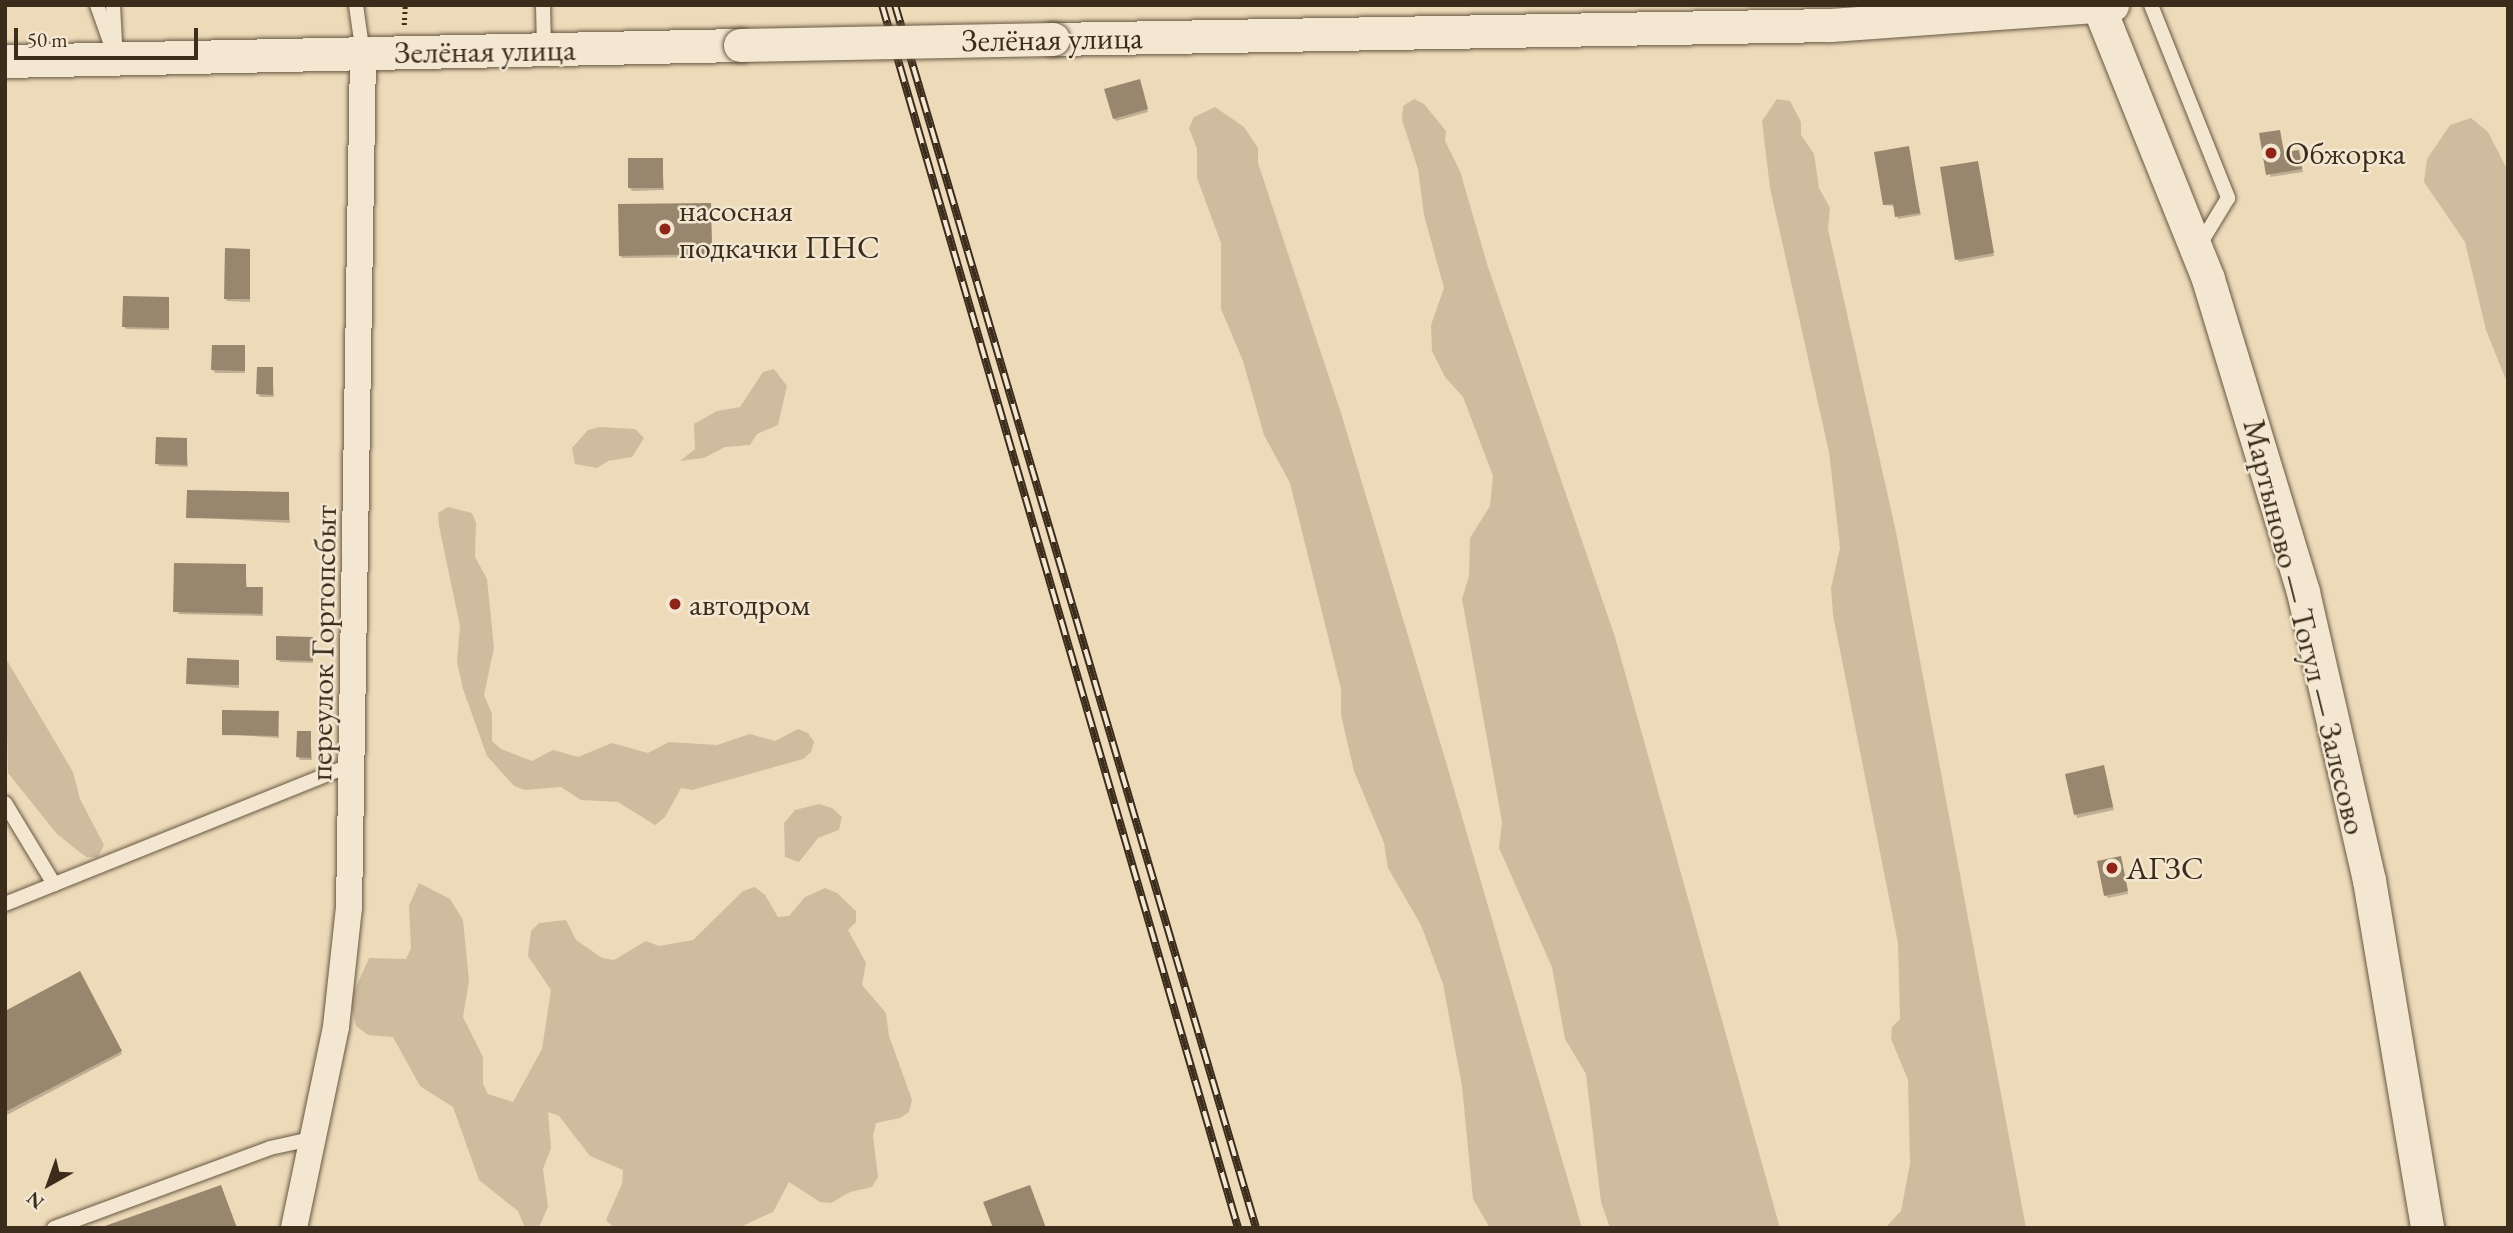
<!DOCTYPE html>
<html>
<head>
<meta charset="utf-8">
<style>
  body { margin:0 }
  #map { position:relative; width:2513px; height:1233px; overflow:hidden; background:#eddab9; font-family:"EB Garamond",serif }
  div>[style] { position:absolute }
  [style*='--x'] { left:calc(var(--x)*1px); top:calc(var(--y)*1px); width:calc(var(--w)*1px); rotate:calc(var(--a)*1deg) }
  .green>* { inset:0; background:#cfbc9e }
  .shadow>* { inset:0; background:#0003 }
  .building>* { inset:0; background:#98866e }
  .path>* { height:4.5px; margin-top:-2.25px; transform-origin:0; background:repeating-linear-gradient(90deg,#3c2c1c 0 2px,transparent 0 5.5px) }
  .roads { filter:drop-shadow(0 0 2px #685843) drop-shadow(0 0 2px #685843) }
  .service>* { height:14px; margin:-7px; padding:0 7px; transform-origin:7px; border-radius:7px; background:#f3e7d2 }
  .minor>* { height:26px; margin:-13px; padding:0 13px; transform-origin:13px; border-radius:13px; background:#f3e7d2 }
  .tertiary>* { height:33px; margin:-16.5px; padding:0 16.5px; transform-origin:16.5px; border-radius:16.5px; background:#f3e7d2 }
  .rail>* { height:8px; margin-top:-4px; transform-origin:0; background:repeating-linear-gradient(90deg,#f3e7d2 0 16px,#3c2c1c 0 32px); box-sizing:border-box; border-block:2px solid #3c2c1c }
  .bridges { filter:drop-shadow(0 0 2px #685843) drop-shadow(0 0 2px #685843) }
  .tertiary-bridge>* { height:33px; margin:-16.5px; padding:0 16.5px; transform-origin:16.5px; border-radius:16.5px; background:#f3e7d2 }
  .dots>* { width:19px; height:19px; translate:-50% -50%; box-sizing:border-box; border:4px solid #f3e7d2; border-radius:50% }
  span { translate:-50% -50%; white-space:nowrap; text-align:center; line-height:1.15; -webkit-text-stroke:5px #f3e7d2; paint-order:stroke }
  .street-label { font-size:32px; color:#3c2c1c }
  .poi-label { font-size:32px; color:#3c2c1c }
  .left { translate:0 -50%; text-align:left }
  .frame { position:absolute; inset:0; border:7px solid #3c2c1c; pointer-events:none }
  .north { position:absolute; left:14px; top:1149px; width:70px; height:70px; -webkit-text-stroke:5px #f3e7d2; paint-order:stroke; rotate:220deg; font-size:19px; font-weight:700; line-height:28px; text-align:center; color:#3c2c1c }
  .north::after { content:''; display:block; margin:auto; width:24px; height:32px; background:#3c2c1c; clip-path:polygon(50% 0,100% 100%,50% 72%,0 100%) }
  .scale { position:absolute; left:14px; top:28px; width:184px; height:32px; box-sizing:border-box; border:4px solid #3c2c1c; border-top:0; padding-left:9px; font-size:21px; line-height:24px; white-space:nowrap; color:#3c2c1c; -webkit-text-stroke:5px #f3e7d2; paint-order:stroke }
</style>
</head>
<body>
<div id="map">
  <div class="green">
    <i style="clip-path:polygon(1414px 99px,1424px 104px,1446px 131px,1445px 141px,1460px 171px,1488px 267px,1615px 637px,1780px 1228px,1610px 1228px,1601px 1202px,1586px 1074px,1565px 1039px,1552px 967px,1499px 848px,1502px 822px,1462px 599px,1469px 576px,1470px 538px,1490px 506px,1493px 476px,1463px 397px,1445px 377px,1432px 351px,1431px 325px,1444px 288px,1424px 215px,1418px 169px,1402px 120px,1403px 106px)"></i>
    <i style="clip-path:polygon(1777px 99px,1790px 101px,1801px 122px,1801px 135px,1814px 154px,1819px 188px,1830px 208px,1828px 229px,1896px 532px,2026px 1228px,1885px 1228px,1901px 1211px,1910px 1164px,1908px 1080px,1891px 1039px,1892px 1027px,1900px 1019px,1898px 943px,1833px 615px,1831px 588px,1840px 548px,1829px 452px,1770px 188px,1762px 121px)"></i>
    <i style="clip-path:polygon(1215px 107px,1244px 127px,1258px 148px,1258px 163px,1341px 413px,1446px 762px,1582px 1228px,1490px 1228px,1473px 1199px,1462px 1086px,1443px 984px,1421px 925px,1388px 868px,1384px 843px,1354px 771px,1341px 715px,1341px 689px,1290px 483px,1264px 435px,1243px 361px,1221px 309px,1221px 243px,1197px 178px,1197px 149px,1189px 128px,1194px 117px)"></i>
    <i style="clip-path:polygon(2471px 118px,2488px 132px,2507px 169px,2508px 385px,2486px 330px,2465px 242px,2424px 182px,2427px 159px,2450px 125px)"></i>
    <i style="clip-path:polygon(774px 369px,787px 386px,778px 425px,757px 434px,750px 445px,725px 447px,704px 458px,680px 461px,695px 449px,694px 424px,717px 411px,740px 407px,763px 372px)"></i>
    <i style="clip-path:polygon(600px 427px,635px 429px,644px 438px,632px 457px,608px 461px,597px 468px,575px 464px,572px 448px,588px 430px)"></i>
    <i style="clip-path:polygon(448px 507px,472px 513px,476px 523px,475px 557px,487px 579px,494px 648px,484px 695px,492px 714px,492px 741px,501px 749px,532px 761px,553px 750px,578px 757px,612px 743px,648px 753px,669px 742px,717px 745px,750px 734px,775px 741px,798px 729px,808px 733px,814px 742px,811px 752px,803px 759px,692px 790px,681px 788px,665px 817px,655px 825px,618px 802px,581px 800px,561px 787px,525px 790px,514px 786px,487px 756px,463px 689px,457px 662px,460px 626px,439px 526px,438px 513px)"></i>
    <i style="clip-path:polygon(5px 657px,73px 772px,80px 799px,104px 845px,98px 857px,86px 857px,57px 834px,8px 773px)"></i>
    <i style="clip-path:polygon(819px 804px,832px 808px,842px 817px,839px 830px,818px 838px,799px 862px,785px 857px,784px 823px,795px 810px)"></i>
    <i style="clip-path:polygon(419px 883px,450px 899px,463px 920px,469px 981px,463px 1017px,483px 1057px,483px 1084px,488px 1094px,513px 1102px,542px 1049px,551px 990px,528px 956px,531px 931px,539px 923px,566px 920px,576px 940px,602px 958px,614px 960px,646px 941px,659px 946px,693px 940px,743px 891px,755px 887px,765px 895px,778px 917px,789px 916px,805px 897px,825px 888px,837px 893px,856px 911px,856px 922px,848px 930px,866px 963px,862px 985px,886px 1013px,889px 1036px,912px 1100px,909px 1112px,900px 1118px,876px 1123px,873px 1136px,878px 1177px,872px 1187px,850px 1192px,831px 1203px,820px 1202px,789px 1182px,773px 1212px,738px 1228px,614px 1228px,606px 1220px,622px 1184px,623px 1170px,590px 1156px,559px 1116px,548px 1112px,551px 1148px,543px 1169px,548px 1207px,539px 1227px,525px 1228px,518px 1211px,479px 1180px,453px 1107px,420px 1086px,393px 1037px,368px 1035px,356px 1026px,350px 1001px,369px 958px,406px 959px,411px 948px,409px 906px)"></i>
  </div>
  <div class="shadow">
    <i style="clip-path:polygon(1140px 84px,1148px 112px,1116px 121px,1114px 118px)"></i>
    <i style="clip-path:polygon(2279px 132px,2284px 154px,2300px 154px,2303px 172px,2270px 177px)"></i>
    <i style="clip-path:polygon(1908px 148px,1921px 215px,1898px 219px,1895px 206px,1884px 205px)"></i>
    <i style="clip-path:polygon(662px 159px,664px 190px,632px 191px,630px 188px)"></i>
    <i style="clip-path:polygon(1977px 163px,1994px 256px,1959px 262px,1957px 259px)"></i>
    <i style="clip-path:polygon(710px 204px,713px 257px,622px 258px,620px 255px)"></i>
    <i style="clip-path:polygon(249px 250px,250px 302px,227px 301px,225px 298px)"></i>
    <i style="clip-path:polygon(168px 299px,169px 330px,126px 329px,124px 326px)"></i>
    <i style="clip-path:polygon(244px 347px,245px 373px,215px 373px,213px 369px)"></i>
    <i style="clip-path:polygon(272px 369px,274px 397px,260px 397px,258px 394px)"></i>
    <i style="clip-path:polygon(186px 439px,188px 467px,159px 466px,157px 463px)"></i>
    <i style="clip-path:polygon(288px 494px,290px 523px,188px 517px)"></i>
    <i style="clip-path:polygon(245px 566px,247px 589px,263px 592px,263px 616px,177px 614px)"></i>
    <i style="clip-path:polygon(312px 639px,313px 663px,280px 662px,278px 659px)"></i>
    <i style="clip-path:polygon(238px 661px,239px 688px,188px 684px)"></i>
    <i style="clip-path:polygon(278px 713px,279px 738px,224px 734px)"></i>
    <i style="clip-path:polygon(310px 733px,312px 760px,300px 760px,298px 757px)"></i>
    <i style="clip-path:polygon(2105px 770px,2114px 810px,2077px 818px,2067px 775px)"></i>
    <i style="clip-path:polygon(2122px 861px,2128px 894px,2108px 898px,2106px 895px)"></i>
    <i style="clip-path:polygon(79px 974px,122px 1054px,5px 1116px,5px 1013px)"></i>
  </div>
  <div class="building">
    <i style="clip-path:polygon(1140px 79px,1148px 109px,1113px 119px,1104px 89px)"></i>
    <i style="clip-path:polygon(2280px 130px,2284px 152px,2299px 150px,2302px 169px,2266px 175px,2259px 133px)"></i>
    <i style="clip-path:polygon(1909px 146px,1920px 213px,1895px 217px,1893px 204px,1883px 205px,1874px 152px)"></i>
    <i style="clip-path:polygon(628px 158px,663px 158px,663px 188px,628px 188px)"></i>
    <i style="clip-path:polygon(1978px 161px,1994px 253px,1955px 260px,1940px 167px)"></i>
    <i style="clip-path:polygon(711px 203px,712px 254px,619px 256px,618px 204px)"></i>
    <i style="clip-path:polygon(225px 248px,250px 249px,250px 299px,224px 299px)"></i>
    <i style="clip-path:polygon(123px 296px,169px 297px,169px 328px,122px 327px)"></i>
    <i style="clip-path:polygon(212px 345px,245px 345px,245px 371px,211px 370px)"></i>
    <i style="clip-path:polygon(257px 367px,273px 367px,273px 395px,256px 394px)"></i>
    <i style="clip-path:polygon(156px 437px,187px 438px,187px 465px,155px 464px)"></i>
    <i style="clip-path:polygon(187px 490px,289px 492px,289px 520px,186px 518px)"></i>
    <i style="clip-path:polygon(174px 563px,246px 564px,246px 587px,263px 587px,262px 614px,173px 612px)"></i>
    <i style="clip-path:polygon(276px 636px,313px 637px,313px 661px,276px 660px)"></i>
    <i style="clip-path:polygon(187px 658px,239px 660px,239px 685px,186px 684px)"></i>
    <i style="clip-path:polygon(222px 710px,279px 711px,278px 736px,222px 735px)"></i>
    <i style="clip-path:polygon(297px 731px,311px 731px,311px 758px,296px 757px)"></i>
    <i style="clip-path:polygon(2104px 765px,2113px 807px,2074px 815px,2065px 774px)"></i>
    <i style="clip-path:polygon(2121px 856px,2128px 891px,2104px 896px,2097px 861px)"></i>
    <i style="clip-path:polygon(80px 971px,122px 1051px,5px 1112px,5px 1011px)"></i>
    <i style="clip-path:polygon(221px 1185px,237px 1228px,102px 1228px,102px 1227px)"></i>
    <i style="clip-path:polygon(1030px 1185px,1046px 1228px,993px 1228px,983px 1202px)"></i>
  </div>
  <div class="path">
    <i style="--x:404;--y:25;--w:20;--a:-87"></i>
  </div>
  <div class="roads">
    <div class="service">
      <i style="--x:97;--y:5;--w:57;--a:70.6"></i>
      <i style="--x:113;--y:5;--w:38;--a:87"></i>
      <i style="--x:356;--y:5;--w:50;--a:82"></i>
      <i style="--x:543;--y:5;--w:44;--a:88.7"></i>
      <i style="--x:2151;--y:5;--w:208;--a:68.2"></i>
      <i style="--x:2228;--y:198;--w:60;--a:121.3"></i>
      <i style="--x:5;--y:803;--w:95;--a:58.8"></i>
      <i style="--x:5;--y:904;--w:375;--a:-21.9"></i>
      <i style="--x:54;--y:1228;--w:230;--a:-20.3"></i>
      <i style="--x:270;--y:1148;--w:46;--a:-12.5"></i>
    </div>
    <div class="minor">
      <i style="--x:294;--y:1228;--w:205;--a:-78.2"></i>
      <i style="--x:336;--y:1027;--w:120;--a:-83.8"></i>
      <i style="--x:349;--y:908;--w:853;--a:-89.06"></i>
    </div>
    <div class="tertiary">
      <i style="--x:2098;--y:5;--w:295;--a:68.1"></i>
      <i style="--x:2208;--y:279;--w:327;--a:73.1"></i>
      <i style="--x:2303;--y:592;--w:295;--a:77.1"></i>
      <i style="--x:2369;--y:880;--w:353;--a:80.5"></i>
      <i style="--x:1053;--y:39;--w:777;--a:-1.03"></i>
      <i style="--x:1830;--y:25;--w:283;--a:-4.1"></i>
      <i style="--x:5;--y:61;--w:735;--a:-1.25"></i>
    </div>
  </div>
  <div class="rail">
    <i style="--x:882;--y:5;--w:1274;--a:73.77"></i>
    <i style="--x:895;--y:5;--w:1275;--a:73.55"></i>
  </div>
  <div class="bridges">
    <div class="tertiary-bridge">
      <i style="--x:740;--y:45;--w:313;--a:-1.1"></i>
    </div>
  </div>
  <div class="dots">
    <i style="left:2271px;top:153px;background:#8f2418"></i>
    <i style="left:665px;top:229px;background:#8f2418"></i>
    <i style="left:675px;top:604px;background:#8f2418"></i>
    <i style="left:2112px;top:868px;background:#8f2418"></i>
  </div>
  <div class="street-label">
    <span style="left:1052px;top:39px;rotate:-1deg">Зелёная улица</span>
    <span style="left:485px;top:51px;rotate:-1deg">Зелёная улица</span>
    <span style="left:2305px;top:627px;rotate:76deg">Мартыново — Тогул — Залесово</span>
    <span style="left:323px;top:643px;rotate:-89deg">переулок Гортопсбыт</span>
  </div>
  <div class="poi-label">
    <span class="left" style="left:2285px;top:153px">Обжорка</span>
    <span class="left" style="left:679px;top:229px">насосная<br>подкачки ПНС</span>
    <span class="left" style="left:689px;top:604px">автодром</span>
    <span class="left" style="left:2126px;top:868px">АГЗС</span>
  </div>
  <div class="frame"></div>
  <div class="north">N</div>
  <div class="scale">50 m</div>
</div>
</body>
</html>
